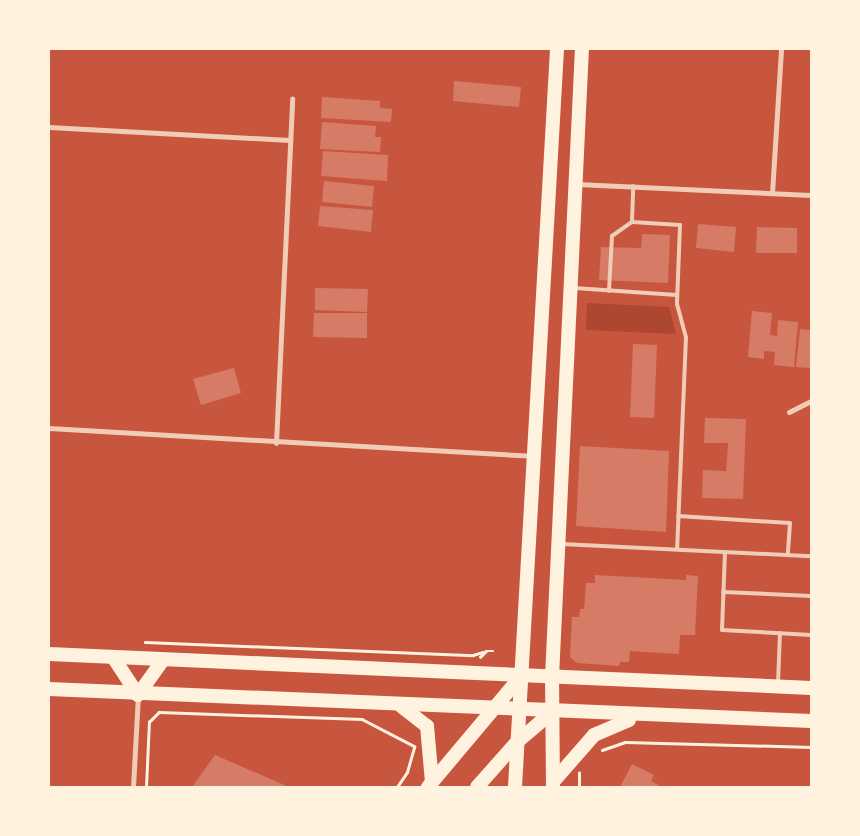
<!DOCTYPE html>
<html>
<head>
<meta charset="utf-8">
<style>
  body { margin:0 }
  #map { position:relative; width:860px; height:836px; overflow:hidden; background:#c8553d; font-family:"Open Sans",sans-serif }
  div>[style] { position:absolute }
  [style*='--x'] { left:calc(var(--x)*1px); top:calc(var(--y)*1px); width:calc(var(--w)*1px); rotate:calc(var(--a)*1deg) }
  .green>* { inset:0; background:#ae4732 }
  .building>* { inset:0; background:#d67c66 }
  .path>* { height:2.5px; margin:-1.25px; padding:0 1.25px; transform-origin:1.25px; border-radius:1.25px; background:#fff3e0 }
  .service>* { height:4px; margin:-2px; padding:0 2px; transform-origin:2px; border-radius:2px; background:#f1ccb7 }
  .minor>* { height:5px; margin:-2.5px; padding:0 2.5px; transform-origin:2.5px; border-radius:2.5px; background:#f1ccb7 }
  .trunk>* { height:14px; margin:-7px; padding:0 7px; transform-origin:7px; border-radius:7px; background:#fff3e0 }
  span { translate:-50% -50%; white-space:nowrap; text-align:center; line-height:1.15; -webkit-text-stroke:4px #fff3e0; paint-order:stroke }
  .frame { position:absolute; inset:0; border:50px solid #fff3e0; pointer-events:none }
</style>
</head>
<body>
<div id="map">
  <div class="green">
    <i style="clip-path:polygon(587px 303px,669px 307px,676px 334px,586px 330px)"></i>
  </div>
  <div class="building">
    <i style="clip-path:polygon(454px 81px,521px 87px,519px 107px,453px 101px)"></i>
    <i style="clip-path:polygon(322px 97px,380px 101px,380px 108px,392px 109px,391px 122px,321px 118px)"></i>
    <i style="clip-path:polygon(322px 122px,376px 126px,375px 137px,381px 137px,380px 152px,320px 149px)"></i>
    <i style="clip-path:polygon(323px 151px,388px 155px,387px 181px,321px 176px)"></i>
    <i style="clip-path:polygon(324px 181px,374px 186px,372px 207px,322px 202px)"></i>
    <i style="clip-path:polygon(320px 206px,373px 210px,371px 232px,318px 226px)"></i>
    <i style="clip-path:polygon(698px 224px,736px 227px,734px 252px,696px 248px)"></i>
    <i style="clip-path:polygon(757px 227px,797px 228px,797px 253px,756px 253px)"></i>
    <i style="clip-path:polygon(642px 234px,670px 235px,668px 283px,599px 280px,601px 247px,641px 248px)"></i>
    <i style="clip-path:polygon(315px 288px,368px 289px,367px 312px,315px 310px)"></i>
    <i style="clip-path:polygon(752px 311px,772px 313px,770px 335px,777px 336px,778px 320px,798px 322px,794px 367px,774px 365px,775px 352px,764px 351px,764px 359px,748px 357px)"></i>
    <i style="clip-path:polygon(314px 313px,367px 313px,367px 338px,313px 337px)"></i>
    <i style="clip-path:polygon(800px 329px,811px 330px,811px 368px,796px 367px)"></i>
    <i style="clip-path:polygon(633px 344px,657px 345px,654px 418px,630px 417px)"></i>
    <i style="clip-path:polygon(234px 368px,241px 393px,201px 405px,193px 379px)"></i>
    <i style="clip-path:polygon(705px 418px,746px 419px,743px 499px,702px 498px,703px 470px,726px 471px,727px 459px,728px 443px,704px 443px)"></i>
    <i style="clip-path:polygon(580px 446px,669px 451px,666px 532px,576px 526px)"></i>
    <i style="clip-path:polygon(595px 575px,686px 580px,686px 575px,698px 576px,695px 635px,680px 635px,679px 654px,630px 651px,629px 662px,620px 662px,619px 666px,577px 663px,570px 657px,572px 617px,579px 617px,580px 609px,584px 609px,586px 583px,595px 583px)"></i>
    <i style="clip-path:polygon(215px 755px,289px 787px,192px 787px)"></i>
    <i style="clip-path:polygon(632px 764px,654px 775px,651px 781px,662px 787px,620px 787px)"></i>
  </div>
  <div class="path">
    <i style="--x:145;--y:642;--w:328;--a:2.3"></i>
    <i style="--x:473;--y:655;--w:10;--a:-17"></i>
    <i style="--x:480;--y:657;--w:8;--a:-45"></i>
    <i style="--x:486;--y:651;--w:7;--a:0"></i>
    <i style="--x:602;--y:750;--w:24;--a:-19"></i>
    <i style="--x:625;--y:742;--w:186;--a:1.5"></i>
    <i style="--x:146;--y:787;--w:65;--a:-87.4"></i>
    <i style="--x:149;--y:722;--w:14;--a:-45"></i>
    <i style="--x:159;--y:712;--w:203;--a:2"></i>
    <i style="--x:362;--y:719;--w:59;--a:27.4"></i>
    <i style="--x:397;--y:787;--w:18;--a:-56"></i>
    <i style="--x:407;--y:772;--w:26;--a:-74"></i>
    <i style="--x:579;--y:787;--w:14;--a:-90"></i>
  </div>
  <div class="service">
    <i style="--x:632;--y:222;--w:36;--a:-88"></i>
    <i style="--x:574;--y:288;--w:103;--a:3.9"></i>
    <i style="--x:609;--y:291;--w:55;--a:-86.9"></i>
    <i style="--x:612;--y:236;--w:24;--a:-35"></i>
    <i style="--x:632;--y:222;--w:48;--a:3.6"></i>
    <i style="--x:680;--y:225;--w:79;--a:92.2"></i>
    <i style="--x:677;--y:304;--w:34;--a:75"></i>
    <i style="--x:686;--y:337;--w:212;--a:92.4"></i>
    <i style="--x:678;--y:516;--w:112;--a:3.6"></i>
    <i style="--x:790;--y:523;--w:32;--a:94"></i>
    <i style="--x:562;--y:544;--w:249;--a:2.8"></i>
    <i style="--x:725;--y:552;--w:78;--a:92.2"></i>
    <i style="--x:722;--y:630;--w:89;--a:3.2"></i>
    <i style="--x:723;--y:592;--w:88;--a:2.6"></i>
    <i style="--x:778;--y:684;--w:51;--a:-87.8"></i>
  </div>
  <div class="minor">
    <i style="--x:49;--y:127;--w:241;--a:3.1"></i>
    <i style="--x:577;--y:184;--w:234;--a:2.7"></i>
    <i style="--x:772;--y:193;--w:144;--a:-86.4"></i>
    <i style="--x:789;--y:412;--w:25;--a:-27"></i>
    <i style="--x:49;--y:428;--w:484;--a:3.3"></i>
    <i style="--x:276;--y:443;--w:345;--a:-87.3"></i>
    <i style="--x:133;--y:787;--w:92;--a:-86.9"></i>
  </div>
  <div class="trunk">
    <i style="--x:49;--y:654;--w:763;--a:2.55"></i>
    <i style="--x:113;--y:657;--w:45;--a:56.7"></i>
    <i style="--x:49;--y:689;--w:763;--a:2.4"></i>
    <i style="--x:138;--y:695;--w:43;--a:-54.5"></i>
    <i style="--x:401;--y:706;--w:33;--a:38"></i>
    <i style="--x:427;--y:726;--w:56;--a:84.9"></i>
    <i style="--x:553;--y:782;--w:62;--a:-48.9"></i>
    <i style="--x:594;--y:735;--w:38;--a:-23"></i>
    <i style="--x:428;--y:787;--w:145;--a:-50"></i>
    <i style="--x:477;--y:787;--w:60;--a:-48.4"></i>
    <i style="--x:517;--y:742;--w:46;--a:-40.6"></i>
    <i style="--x:515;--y:787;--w:739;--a:-86.74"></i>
    <i style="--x:553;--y:787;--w:110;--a:-90.5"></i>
    <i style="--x:552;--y:677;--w:629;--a:-87.27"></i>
  </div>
  <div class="frame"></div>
</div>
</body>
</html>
